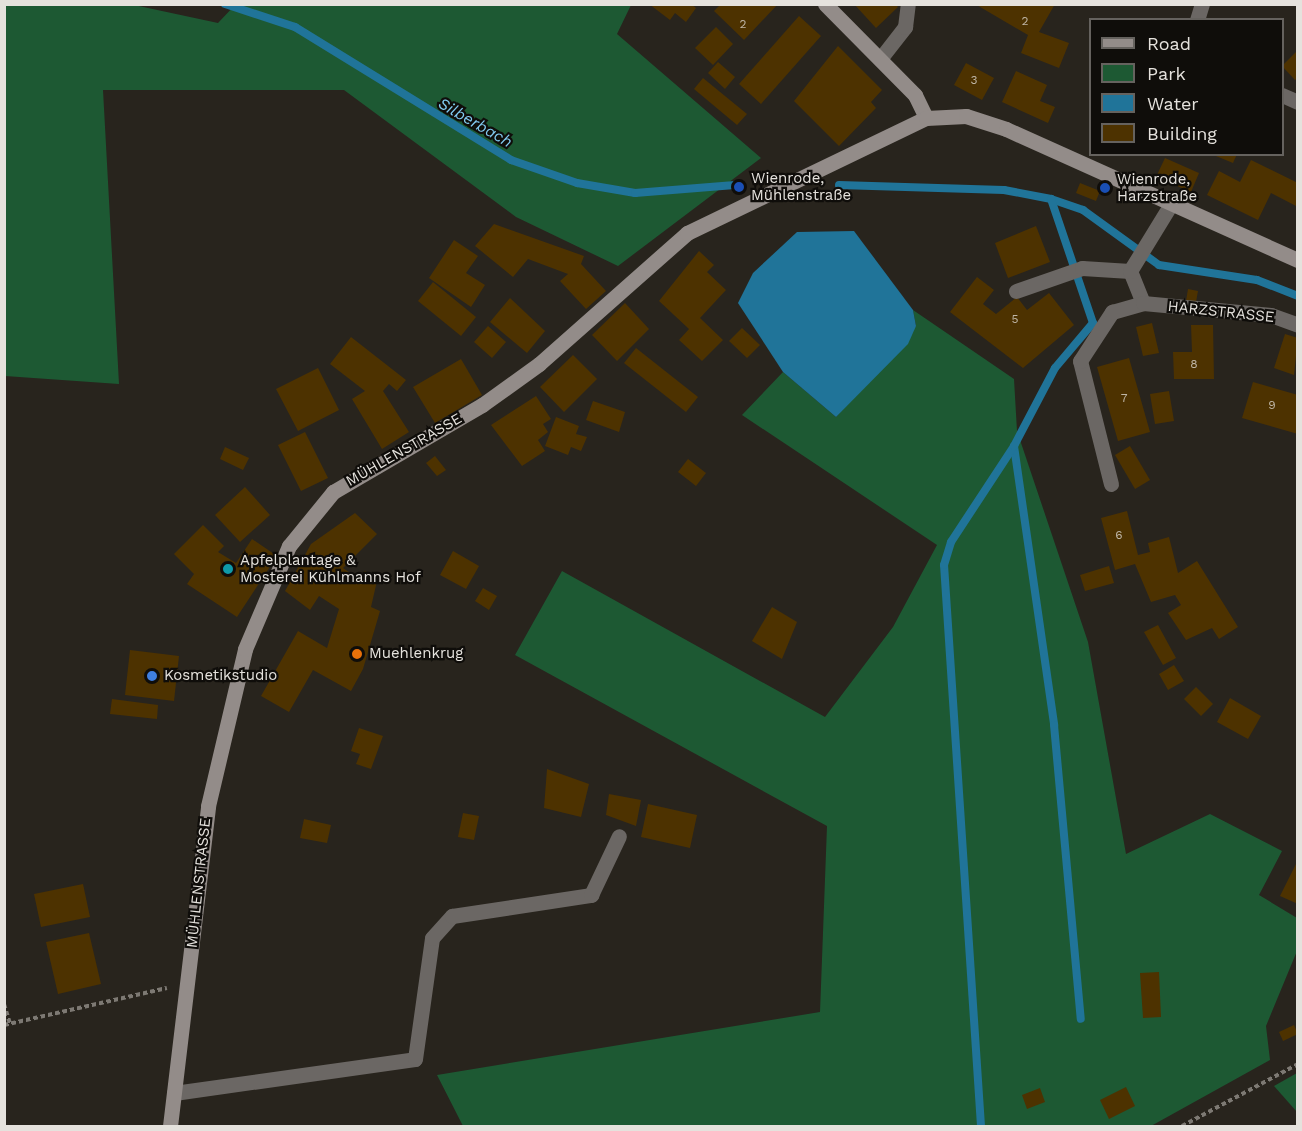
<!DOCTYPE html>
<html>
<head>
<meta charset="utf-8">
<style>
  body { margin:0 }
  #map { position:relative; width:1302px; height:1131px; overflow:hidden; background:#28241d; font-family:"Work Sans",sans-serif }
  div>[style] { position:absolute }
  [style*='--x'] { left:calc(var(--x)*1px); top:calc(var(--y)*1px); width:calc(var(--w)*1px); rotate:calc(var(--a)*1deg) }
  .green>* { inset:0; background:#1d5933 }
  .water>* { inset:0; background:#207499 }
  .stream>* { height:8px; margin:-4px; padding:0 4px; transform-origin:4px; border-radius:4px; background:#207499 }
  .building>* { inset:0; background:#4d3200 }
  .path>* { height:4px; margin-top:-2px; transform-origin:0; background:repeating-linear-gradient(90deg,#7d7973 0 4.5px,transparent 0 7.5px) }
  .lane>* { height:15px; margin:-7.5px; padding:0 7.5px; transform-origin:7.5px; border-radius:7.5px; background:#6b6764 }
  .street>* { height:15px; margin:-7.5px; padding:0 7.5px; transform-origin:7.5px; border-radius:7.5px; background:#6b6764 }
  .secondary>* { height:15px; margin:-7.5px; padding:0 7.5px; transform-origin:7.5px; border-radius:7.5px; background:#938c89 }
  .dots>* { width:16px; height:16px; translate:-50% -50%; box-sizing:border-box; border:3px solid #0f0d0a; border-radius:50% }
  span { translate:-50% -50%; white-space:nowrap; text-align:center; line-height:1.15; -webkit-text-stroke:4.5px #0f0d0a; paint-order:stroke }
  .number-label { font-size:12px; color:#bfb6a6 }
  .number-label span { -webkit-text-stroke-width:0 }
  .poi-label { font-size:15px; color:#e5e2dd }
  .left { translate:0 -50%; text-align:left }
  .street-label { font-size:15px; color:#e5e2dd }
  .water-label { font-size:16px; color:#82cbf1; font-style:italic }
  .frame { position:absolute; inset:0; border:6px solid #e5e2dd; pointer-events:none }
  .legend { position:absolute; left:1089px; top:18px; width:195px; height:138px; box-sizing:border-box; background:#0f0d0a; border:2px solid #65625e; margin:0; padding:8px 10px; list-style:none; font-size:18px; color:#e5e2dd }
  .legend li { display:flex; align-items:center; gap:12px; height:30px }
  .legend b { width:30px; border:2px solid #65625e }
</style>
</head>
<body>
<div id="map">
  <div class="green">
    <i style="clip-path:polygon(236px 4px,631px 5px,617px 34px,761px 158px,618px 266px,516px 217px,344px 90px,103px 90px,119px 384px,5px 376px,5px 5px,134px 5px,218px 23px)"></i>
    <i style="clip-path:polygon(913px 310px,1014px 379px,1017px 431px,1088px 642px,1126px 854px,1210px 814px,1282px 851px,1259px 895px,1297px 918px,1297px 951px,1266px 1026px,1270px 1060px,1151px 1126px,463px 1126px,437px 1075px,820px 1012px,827px 826px,515px 655px,562px 571px,825px 717px,893px 627px,937px 545px,742px 415px,783px 372px,836px 417px,916px 326px)"></i>
    <i style="clip-path:polygon(1297px 1073px,1297px 1112px,1274px 1086px)"></i>
  </div>
  <div class="water">
    <i style="clip-path:polygon(854px 231px,913px 310px,916px 326px,908px 344px,836px 417px,783px 372px,738px 303px,753px 273px,797px 232px)"></i>
  </div>
  <div class="stream">
    <i style="--x:225;--y:4;--w:74;--a:18.2"></i>
    <i style="--x:295;--y:27;--w:254;--a:31.6"></i>
    <i style="--x:511;--y:160;--w:70;--a:19.2"></i>
    <i style="--x:577;--y:183;--w:59;--a:9.8"></i>
    <i style="--x:635;--y:193;--w:100;--a:-4.6"></i>
    <i style="--x:839;--y:185;--w:165;--a:1.7"></i>
    <i style="--x:1004;--y:190;--w:48;--a:10.8"></i>
    <i style="--x:1051;--y:199;--w:34;--a:19"></i>
    <i style="--x:1083;--y:210;--w:94;--a:35.9"></i>
    <i style="--x:1159;--y:265;--w:99;--a:8.7"></i>
    <i style="--x:1257;--y:280;--w:44;--a:21.3"></i>
    <i style="--x:1014;--y:446;--w:282;--a:81.8"></i>
    <i style="--x:1054;--y:725;--w:295;--a:84.8"></i>
    <i style="--x:981;--y:1126;--w:562;--a:-93.77"></i>
    <i style="--x:944;--y:565;--w:24;--a:-73"></i>
    <i style="--x:951;--y:542;--w:115;--a:-56.7"></i>
    <i style="--x:1014;--y:446;--w:88;--a:-62.3"></i>
    <i style="--x:1055;--y:368;--w:59;--a:-49.8"></i>
    <i style="--x:1093;--y:323;--w:131;--a:-108.7"></i>
  </div>
  <div class="building">
    <i style="clip-path:polygon(649px 4px,691px 4px,696px 8px,686px 22px,675px 13px,670px 20px)"></i>
    <i style="clip-path:polygon(721px 4px,778px 4px,744px 40px,714px 11px)"></i>
    <i style="clip-path:polygon(854px 4px,895px 4px,898px 7px,876px 28px)"></i>
    <i style="clip-path:polygon(975px 4px,1055px 4px,1039px 32px,1069px 43px,1059px 68px,1021px 53px,1028px 35px)"></i>
    <i style="clip-path:polygon(799px 16px,821px 36px,761px 104px,739px 84px)"></i>
    <i style="clip-path:polygon(716px 27px,733px 44px,713px 65px,695px 48px)"></i>
    <i style="clip-path:polygon(838px 46px,882px 90px,871px 102px,876px 108px,839px 146px,794px 101px)"></i>
    <i style="clip-path:polygon(1296px 52px,1298px 78px,1295px 80px,1282px 66px)"></i>
    <i style="clip-path:polygon(718px 62px,735px 77px,725px 89px,708px 73px)"></i>
    <i style="clip-path:polygon(966px 63px,994px 78px,982px 100px,954px 85px)"></i>
    <i style="clip-path:polygon(1016px 71px,1047px 85px,1040px 101px,1055px 107px,1048px 123px,1002px 102px)"></i>
    <i style="clip-path:polygon(703px 78px,747px 114px,737px 125px,694px 89px)"></i>
    <i style="clip-path:polygon(1211px 154px,1237px 154px,1233px 163px)"></i>
    <i style="clip-path:polygon(1165px 158px,1199px 173px,1191px 192px,1156px 177px)"></i>
    <i style="clip-path:polygon(1251px 160px,1298px 183px,1298px 207px,1271px 193px,1258px 220px,1207px 195px,1219px 171px,1240px 182px)"></i>
    <i style="clip-path:polygon(1080px 183px,1100px 191px,1096px 201px,1076px 193px)"></i>
    <i style="clip-path:polygon(494px 224px,584px 256px,581px 264px,606px 291px,586px 309px,560px 281px,568px 274px,528px 259px,513px 277px,475px 246px)"></i>
    <i style="clip-path:polygon(1036px 226px,1050px 262px,1008px 278px,995px 243px)"></i>
    <i style="clip-path:polygon(454px 240px,478px 256px,466px 273px,485px 285px,471px 307px,429px 278px)"></i>
    <i style="clip-path:polygon(699px 251px,714px 265px,707px 272px,726px 290px,700px 318px,723px 340px,702px 361px,679px 340px,689px 329px,659px 301px)"></i>
    <i style="clip-path:polygon(977px 277px,994px 290px,983px 304px,996px 314px,1017px 297px,1027px 310px,1049px 293px,1074px 325px,1023px 368px,950px 312px)"></i>
    <i style="clip-path:polygon(433px 282px,476px 317px,461px 336px,418px 301px)"></i>
    <i style="clip-path:polygon(1188px 289px,1198px 291px,1196px 302px,1186px 301px)"></i>
    <i style="clip-path:polygon(510px 298px,545px 331px,527px 353px,490px 322px)"></i>
    <i style="clip-path:polygon(625px 303px,649px 329px,617px 361px,592px 335px)"></i>
    <i style="clip-path:polygon(1152px 323px,1159px 353px,1143px 356px,1136px 327px)"></i>
    <i style="clip-path:polygon(1191px 325px,1213px 325px,1214px 379px,1174px 379px,1173px 352px,1192px 352px)"></i>
    <i style="clip-path:polygon(488px 326px,506px 342px,492px 358px,474px 342px)"></i>
    <i style="clip-path:polygon(742px 328px,760px 345px,747px 358px,729px 341px)"></i>
    <i style="clip-path:polygon(1285px 334px,1298px 338px,1294px 375px,1274px 368px)"></i>
    <i style="clip-path:polygon(351px 337px,406px 380px,397px 391px,389px 384px,383px 391px,409px 432px,382px 449px,352px 399px,365px 391px,330px 364px)"></i>
    <i style="clip-path:polygon(636px 348px,698px 397px,686px 412px,624px 363px)"></i>
    <i style="clip-path:polygon(573px 355px,597px 379px,564px 412px,540px 387px)"></i>
    <i style="clip-path:polygon(1129px 358px,1150px 432px,1118px 441px,1097px 367px)"></i>
    <i style="clip-path:polygon(461px 359px,482px 395px,435px 423px,413px 387px)"></i>
    <i style="clip-path:polygon(318px 368px,339px 410px,298px 431px,276px 389px)"></i>
    <i style="clip-path:polygon(1253px 382px,1298px 395px,1298px 434px,1242px 418px)"></i>
    <i style="clip-path:polygon(1169px 391px,1174px 421px,1155px 424px,1150px 394px)"></i>
    <i style="clip-path:polygon(536px 396px,551px 419px,543px 424px,548px 432px,538px 440px,545px 451px,522px 466px,491px 425px)"></i>
    <i style="clip-path:polygon(593px 401px,625px 412px,619px 432px,586px 420px)"></i>
    <i style="clip-path:polygon(556px 417px,579px 426px,576px 434px,587px 437px,581px 451px,571px 447px,568px 455px,545px 446px)"></i>
    <i style="clip-path:polygon(305px 432px,328px 478px,301px 491px,278px 445px)"></i>
    <i style="clip-path:polygon(1130px 446px,1150px 480px,1135px 489px,1115px 455px)"></i>
    <i style="clip-path:polygon(225px 447px,249px 458px,243px 470px,220px 459px)"></i>
    <i style="clip-path:polygon(435px 456px,446px 470px,437px 476px,426px 463px)"></i>
    <i style="clip-path:polygon(688px 459px,706px 473px,696px 486px,678px 472px)"></i>
    <i style="clip-path:polygon(245px 487px,270px 515px,240px 542px,215px 515px)"></i>
    <i style="clip-path:polygon(1127px 511px,1138px 555px,1150px 552px,1148px 543px,1169px 537px,1178px 573px,1197px 561px,1238px 627px,1219px 639px,1212px 628px,1186px 640px,1168px 613px,1181px 605px,1175px 595px,1151px 602px,1135px 564px,1115px 570px,1101px 518px)"></i>
    <i style="clip-path:polygon(355px 513px,377px 534px,343px 568px,357px 578px,365px 571px,377px 581px,371px 607px,380px 611px,363px 669px,351px 691px,313px 670px,289px 712px,261px 696px,298px 631px,327px 648px,339px 609px,319px 596px,310px 610px,285px 591px,311px 544px)"></i>
    <i style="clip-path:polygon(203px 525px,224px 546px,218px 552px,236px 563px,252px 539px,277px 556px,237px 617px,187px 584px,194px 574px,174px 554px)"></i>
    <i style="clip-path:polygon(453px 551px,479px 566px,466px 589px,440px 575px)"></i>
    <i style="clip-path:polygon(1109px 566px,1114px 583px,1085px 591px,1080px 575px)"></i>
    <i style="clip-path:polygon(483px 588px,497px 596px,489px 610px,475px 601px)"></i>
    <i style="clip-path:polygon(772px 607px,797px 622px,782px 659px,752px 641px)"></i>
    <i style="clip-path:polygon(1158px 625px,1176px 658px,1163px 665px,1144px 632px)"></i>
    <i style="clip-path:polygon(130px 650px,179px 656px,174px 701px,125px 695px)"></i>
    <i style="clip-path:polygon(1174px 665px,1184px 681px,1168px 690px,1159px 674px)"></i>
    <i style="clip-path:polygon(1196px 687px,1213px 704px,1201px 716px,1184px 699px)"></i>
    <i style="clip-path:polygon(1230px 698px,1261px 716px,1248px 739px,1217px 722px)"></i>
    <i style="clip-path:polygon(112px 699px,158px 705px,157px 719px,110px 714px)"></i>
    <i style="clip-path:polygon(359px 728px,383px 736px,371px 769px,356px 764px,360px 754px,351px 751px)"></i>
    <i style="clip-path:polygon(547px 769px,589px 784px,581px 817px,544px 808px)"></i>
    <i style="clip-path:polygon(609px 794px,641px 800px,636px 826px,606px 815px)"></i>
    <i style="clip-path:polygon(648px 804px,697px 815px,690px 848px,641px 837px)"></i>
    <i style="clip-path:polygon(463px 813px,479px 816px,474px 840px,458px 837px)"></i>
    <i style="clip-path:polygon(304px 819px,331px 825px,327px 843px,300px 838px)"></i>
    <i style="clip-path:polygon(1298px 860px,1298px 904px,1280px 896px)"></i>
    <i style="clip-path:polygon(83px 884px,90px 917px,41px 927px,34px 894px)"></i>
    <i style="clip-path:polygon(89px 933px,101px 984px,58px 994px,46px 942px)"></i>
    <i style="clip-path:polygon(1159px 972px,1161px 1017px,1143px 1018px,1140px 973px)"></i>
    <i style="clip-path:polygon(1294px 1025px,1298px 1034px,1283px 1041px,1279px 1032px)"></i>
    <i style="clip-path:polygon(1126px 1087px,1135px 1106px,1109px 1119px,1100px 1100px)"></i>
    <i style="clip-path:polygon(1040px 1088px,1045px 1102px,1027px 1109px,1022px 1095px)"></i>
  </div>
  <div class="path">
    <i style="--x:4;--y:1004;--w:21;--a:73"></i>
    <i style="--x:4;--y:1025;--w:167;--a:-12.8"></i>
    <i style="--x:1182;--y:1126;--w:132;--a:-28.1"></i>
  </div>
  <div class="lane">
    <i style="--x:1016;--y:291;--w:70;--a:-19.2"></i>
    <i style="--x:1082;--y:268;--w:48;--a:3.6"></i>
    <i style="--x:174;--y:1093;--w:243;--a:-8"></i>
    <i style="--x:415;--y:1059;--w:122;--a:-82"></i>
    <i style="--x:432;--y:938;--w:30;--a:-48"></i>
    <i style="--x:452;--y:916;--w:141;--a:-8.6"></i>
    <i style="--x:591;--y:895;--w:65;--a:-64.6"></i>
  </div>
  <div class="street">
    <i style="--x:1197;--y:20;--w:17;--a:-73"></i>
    <i style="--x:880;--y:59;--w:41;--a:-52"></i>
    <i style="--x:905;--y:27;--w:23;--a:-83"></i>
    <i style="--x:1282;--y:95;--w:17;--a:24"></i>
    <i style="--x:1143;--y:303;--w:35;--a:-112"></i>
    <i style="--x:1130;--y:271;--w:79;--a:-58.5"></i>
    <i style="--x:1111;--y:484;--w:127;--a:-104.1"></i>
    <i style="--x:1080;--y:361;--w:59;--a:-56.9"></i>
    <i style="--x:1112;--y:312;--w:32;--a:-16"></i>
    <i style="--x:1143;--y:303;--w:129;--a:5.4"></i>
    <i style="--x:1271;--y:315;--w:29;--a:20"></i>
  </div>
  <div class="secondary">
    <i style="--x:825;--y:4;--w:128;--a:45.3"></i>
    <i style="--x:915;--y:95;--w:25;--a:64"></i>
    <i style="--x:170;--y:1126;--w:322;--a:-83.2"></i>
    <i style="--x:208;--y:806;--w:161;--a:-76.7"></i>
    <i style="--x:245;--y:649;--w:112;--a:-66.9"></i>
    <i style="--x:289;--y:546;--w:70;--a:-50.8"></i>
    <i style="--x:333;--y:492;--w:173;--a:-30.3"></i>
    <i style="--x:482;--y:405;--w:70;--a:-35.7"></i>
    <i style="--x:539;--y:364;--w:198;--a:-41.5"></i>
    <i style="--x:687;--y:233;--w:265;--a:-25.7"></i>
    <i style="--x:926;--y:118;--w:40;--a:-2.9"></i>
    <i style="--x:966;--y:116;--w:42;--a:18"></i>
    <i style="--x:1006;--y:129;--w:320;--a:24.2"></i>
  </div>
  <div class="dots">
    <i style="left:739px;top:187px;background:#1a4fb4"></i>
    <i style="left:1105px;top:188px;background:#1a4fb4"></i>
    <i style="left:228px;top:569px;background:#0f9aa8"></i>
    <i style="left:357px;top:654px;background:#e8710a"></i>
    <i style="left:152px;top:676px;background:#3f7fe0"></i>
  </div>
  <div class="number-label">
    <span style="left:1025px;top:22px">2</span>
    <span style="left:743px;top:25px">2</span>
    <span style="left:974px;top:81px">3</span>
    <span style="left:1015px;top:320px">5</span>
    <span style="left:1194px;top:365px">8</span>
    <span style="left:1124px;top:399px">7</span>
    <span style="left:1272px;top:406px">9</span>
    <span style="left:1119px;top:536px">6</span>
  </div>
  <div class="poi-label">
    <span class="left" style="left:751px;top:187px">Wienrode,<br>Mühlenstraße</span>
    <span class="left" style="left:1117px;top:188px">Wienrode,<br>Harzstraße</span>
    <span class="left" style="left:240px;top:569px">Apfelplantage &amp;<br>Mosterei Kühlmanns Hof</span>
    <span class="left" style="left:369px;top:654px">Muehlenkrug</span>
    <span class="left" style="left:164px;top:676px">Kosmetikstudio</span>
  </div>
  <div class="street-label">
    <span style="left:1221px;top:312px;rotate:6deg">HARZSTRASSE</span>
    <span style="left:404px;top:450px;rotate:-30deg">MÜHLENSTRASSE</span>
    <span style="left:199px;top:883px;rotate:-84deg">MÜHLENSTRASSE</span>
  </div>
  <div class="water-label">
    <span style="left:475px;top:123px;rotate:30deg">Silberbach</span>
  </div>
  <div class="frame"></div>
  <ul class="legend">
  <li><b style="height:8px;background:#938c89"></b>Road</li>
  <li><b style="height:16px;background:#1d5933"></b>Park</li>
  <li><b style="height:16px;background:#207499"></b>Water</li>
  <li><b style="height:16px;background:#4d3200"></b>Building</li>
  </ul>
</div>
</body>
</html>
